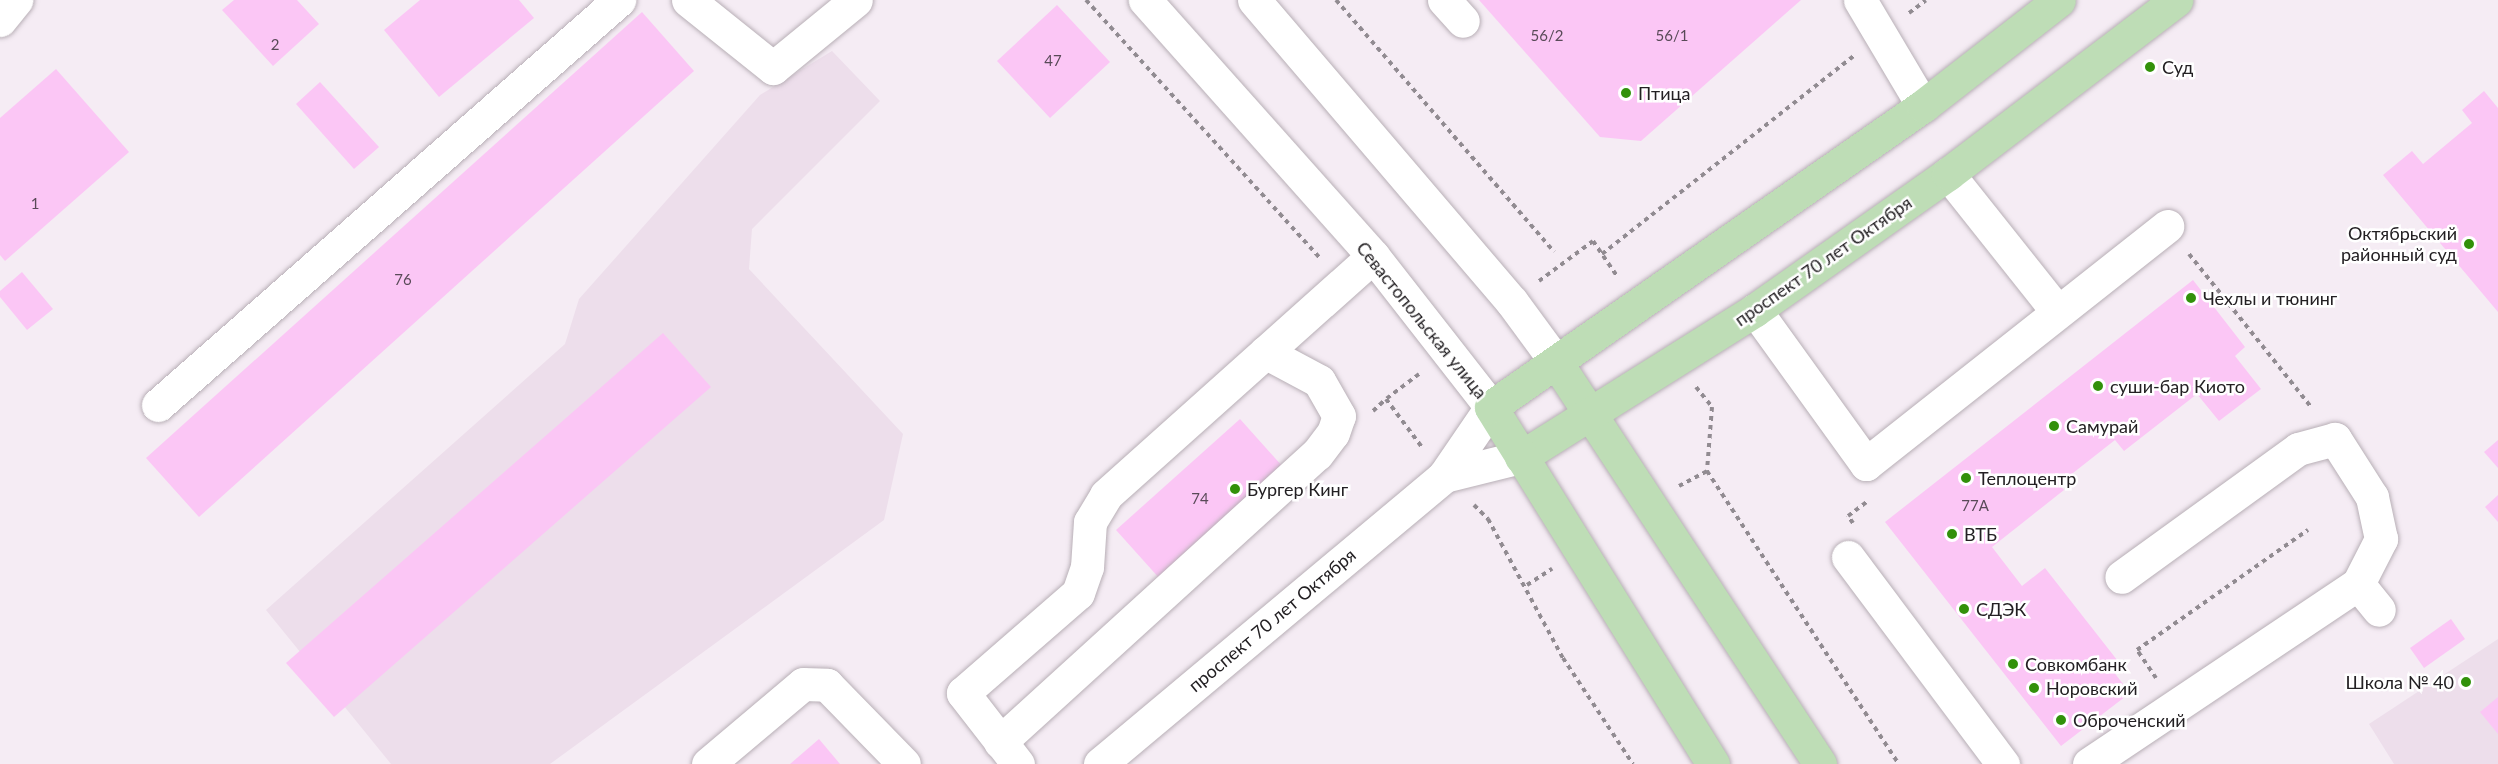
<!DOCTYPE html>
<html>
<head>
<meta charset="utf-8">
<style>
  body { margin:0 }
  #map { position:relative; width:2498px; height:764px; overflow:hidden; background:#f5ecf4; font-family:Lato,sans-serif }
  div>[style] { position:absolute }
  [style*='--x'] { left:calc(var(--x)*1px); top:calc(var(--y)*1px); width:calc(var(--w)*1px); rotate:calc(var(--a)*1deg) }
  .built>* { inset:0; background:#eddeeb }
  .building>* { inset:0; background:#fbc6f5 }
  .path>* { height:4px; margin-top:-2px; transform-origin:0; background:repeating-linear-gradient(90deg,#918b91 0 4.5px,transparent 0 9px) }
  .roads { filter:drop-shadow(0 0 2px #b8afb6) drop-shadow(0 0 2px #b8afb6) }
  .minor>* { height:33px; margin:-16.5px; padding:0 16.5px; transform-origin:16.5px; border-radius:16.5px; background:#fff }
  .major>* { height:33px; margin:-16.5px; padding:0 16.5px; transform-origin:16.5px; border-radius:16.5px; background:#beddb6 }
  .dots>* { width:16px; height:16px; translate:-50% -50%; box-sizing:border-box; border:3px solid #fff; border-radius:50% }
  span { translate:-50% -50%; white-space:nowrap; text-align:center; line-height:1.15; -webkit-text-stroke:5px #fff; paint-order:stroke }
  .number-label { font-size:15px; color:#594a58 }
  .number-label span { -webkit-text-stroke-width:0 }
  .poi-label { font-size:18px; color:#232023 }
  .left { translate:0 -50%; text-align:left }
  .right { translate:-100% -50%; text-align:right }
  .street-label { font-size:18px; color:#232023 }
</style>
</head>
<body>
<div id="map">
  <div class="built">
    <i style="clip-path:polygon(832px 51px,880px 101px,752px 229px,749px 269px,903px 434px,884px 520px,550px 764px,391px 764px,266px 610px,565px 344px,579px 299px,760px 95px)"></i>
    <i style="clip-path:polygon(2498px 639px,2498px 764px,2394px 764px,2369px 724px)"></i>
  </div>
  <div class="building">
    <i style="clip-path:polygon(234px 0,297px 0,319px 24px,273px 66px,222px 10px)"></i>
    <i style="clip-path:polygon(420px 0,519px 0,534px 18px,439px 97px,384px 30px)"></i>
    <i style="clip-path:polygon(1479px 0,1801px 0,1641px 141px,1600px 137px)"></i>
    <i style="clip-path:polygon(1057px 5px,1110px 62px,1050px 118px,997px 61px)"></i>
    <i style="clip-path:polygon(642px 12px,694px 71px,199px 517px,146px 458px)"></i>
    <i style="clip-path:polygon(56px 69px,129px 152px,5px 261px,0 255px,0 118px)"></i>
    <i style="clip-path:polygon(320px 82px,379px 147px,354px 169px,296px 104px)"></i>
    <i style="clip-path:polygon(2484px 91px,2498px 108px,2498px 312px,2383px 175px,2412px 151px,2423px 164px,2472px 123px,2462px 110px)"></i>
    <i style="clip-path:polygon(22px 272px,53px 309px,27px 330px,0 297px,0 291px)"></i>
    <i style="clip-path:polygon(2193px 280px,2245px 347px,2235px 356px,2261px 389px,2219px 421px,2197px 394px,2124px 451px,2115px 440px,2059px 484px,2064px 490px,1992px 547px,2022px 586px,2045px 568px,2121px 665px,2113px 671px,2130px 693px,2061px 746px,1885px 522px)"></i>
    <i style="clip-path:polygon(663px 333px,711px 387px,334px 717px,286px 663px)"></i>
    <i style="clip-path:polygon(1240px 419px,1284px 468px,1160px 579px,1116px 530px)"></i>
    <i style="clip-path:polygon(2498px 440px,2498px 468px,2484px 452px)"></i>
    <i style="clip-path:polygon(2498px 495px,2498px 522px,2485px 507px)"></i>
    <i style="clip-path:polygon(2451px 619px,2465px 639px,2424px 668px,2410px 648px)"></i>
    <i style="clip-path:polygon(2498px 697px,2498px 734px,2480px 712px)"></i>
    <i style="clip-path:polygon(819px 739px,840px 764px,790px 764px)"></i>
  </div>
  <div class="path">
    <i style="--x:1086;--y:0;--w:347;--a:47.8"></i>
    <i style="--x:1336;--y:0;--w:333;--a:49.1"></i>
    <i style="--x:1909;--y:13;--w:21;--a:-37"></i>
    <i style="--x:1602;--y:254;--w:320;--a:-38.2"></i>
    <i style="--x:2189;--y:254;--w:196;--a:51.4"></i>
    <i style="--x:1539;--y:281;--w:67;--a:-36.5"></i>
    <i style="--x:1593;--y:241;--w:42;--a:55.6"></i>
    <i style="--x:1419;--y:374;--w:41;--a:142.9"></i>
    <i style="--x:1386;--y:399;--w:59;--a:53.3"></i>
    <i style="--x:1696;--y:387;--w:26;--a:51"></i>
    <i style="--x:1712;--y:407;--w:64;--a:94.5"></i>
    <i style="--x:1707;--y:471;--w:350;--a:56.8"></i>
    <i style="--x:1373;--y:411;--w:18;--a:-43"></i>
    <i style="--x:1679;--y:486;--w:32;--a:-28"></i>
    <i style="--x:1474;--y:505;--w:20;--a:45"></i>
    <i style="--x:1488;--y:519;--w:158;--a:61.7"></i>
    <i style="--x:1563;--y:658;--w:127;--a:56.6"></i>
    <i style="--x:1853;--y:523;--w:9;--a:-126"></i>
    <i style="--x:1848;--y:516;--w:26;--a:-37"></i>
    <i style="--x:1527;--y:585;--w:30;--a:-33"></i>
    <i style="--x:2156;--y:678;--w:34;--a:-124"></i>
    <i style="--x:2137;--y:650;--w:209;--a:-35.1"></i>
  </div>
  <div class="roads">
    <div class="minor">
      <i style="--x:688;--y:0;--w:109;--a:38.7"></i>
      <i style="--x:773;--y:68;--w:107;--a:-39.3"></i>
      <i style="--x:1254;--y:0;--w:397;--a:49.5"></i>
      <i style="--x:1512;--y:302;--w:74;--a:53.7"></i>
      <i style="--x:1444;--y:0;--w:28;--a:48"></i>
      <i style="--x:1860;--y:0;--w:123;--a:59.3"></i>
      <i style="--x:0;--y:20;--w:26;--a:-51"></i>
      <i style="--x:1948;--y:174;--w:175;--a:51.5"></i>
      <i style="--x:1755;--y:310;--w:190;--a:54.2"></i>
      <i style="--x:1866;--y:464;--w:384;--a:-38.3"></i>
      <i style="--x:158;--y:405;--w:614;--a:-41.3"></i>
      <i style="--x:1444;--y:476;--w:79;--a:-13.9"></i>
      <i style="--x:1848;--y:557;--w:259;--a:53.2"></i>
      <i style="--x:2358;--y:584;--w:33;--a:51"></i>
      <i style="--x:1000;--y:742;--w:428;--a:-42.3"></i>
      <i style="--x:1317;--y:454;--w:26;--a:-53"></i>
      <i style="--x:1333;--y:433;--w:18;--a:-71"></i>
      <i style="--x:1339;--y:416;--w:40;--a:-119.7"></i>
      <i style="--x:1319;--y:381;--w:61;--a:-151.8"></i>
      <i style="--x:708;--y:764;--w:124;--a:-40.1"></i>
      <i style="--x:803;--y:684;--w:24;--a:2"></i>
      <i style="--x:827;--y:685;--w:110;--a:45.7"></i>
      <i style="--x:1018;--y:764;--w:90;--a:-127.8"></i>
      <i style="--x:963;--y:693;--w:152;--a:-41"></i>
      <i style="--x:1078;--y:593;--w:28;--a:-71"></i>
      <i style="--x:1087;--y:567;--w:45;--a:-86.2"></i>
      <i style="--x:1090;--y:522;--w:31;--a:-59"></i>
      <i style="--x:1106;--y:495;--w:358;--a:-41.8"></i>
      <i style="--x:1100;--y:764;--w:449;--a:-39.9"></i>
      <i style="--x:1444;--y:476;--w:83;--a:-55.7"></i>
      <i style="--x:1491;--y:407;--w:192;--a:-128"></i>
      <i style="--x:1373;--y:256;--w:343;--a:-131.7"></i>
      <i style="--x:2089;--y:764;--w:324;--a:-33.8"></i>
      <i style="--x:2358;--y:584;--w:51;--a:-62.9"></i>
      <i style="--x:2381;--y:539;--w:43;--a:-102.1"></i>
      <i style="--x:2372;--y:497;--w:69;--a:-122.5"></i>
      <i style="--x:2335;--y:439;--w:38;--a:165"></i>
      <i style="--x:2298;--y:449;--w:218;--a:144.1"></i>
    </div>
    <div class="major">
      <i style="--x:1556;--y:362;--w:481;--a:56.7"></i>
      <i style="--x:1521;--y:457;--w:276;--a:-32.1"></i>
      <i style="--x:1755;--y:310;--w:236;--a:-35.2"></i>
      <i style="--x:1948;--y:174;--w:287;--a:-37.3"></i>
      <i style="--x:1713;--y:764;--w:420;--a:-121.9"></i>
      <i style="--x:1491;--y:407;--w:527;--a:-34.87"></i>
      <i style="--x:1923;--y:106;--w:172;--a:-37.9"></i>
    </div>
  </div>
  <div class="dots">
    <i style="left:2150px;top:67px;background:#32910a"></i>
    <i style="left:1626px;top:93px;background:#32910a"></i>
    <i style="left:2469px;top:244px;background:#32910a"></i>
    <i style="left:2191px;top:298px;background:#32910a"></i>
    <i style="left:2098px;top:386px;background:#32910a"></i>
    <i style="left:2054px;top:426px;background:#32910a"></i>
    <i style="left:1966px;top:478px;background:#32910a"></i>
    <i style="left:1235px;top:489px;background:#32910a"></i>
    <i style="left:1952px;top:534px;background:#32910a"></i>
    <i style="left:1964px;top:609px;background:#32910a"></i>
    <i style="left:2013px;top:664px;background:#32910a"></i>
    <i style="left:2466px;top:682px;background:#32910a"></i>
    <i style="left:2034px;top:688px;background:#32910a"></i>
    <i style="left:2061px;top:720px;background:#32910a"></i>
  </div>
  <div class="number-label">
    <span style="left:1547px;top:36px">56/2</span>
    <span style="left:1672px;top:36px">56/1</span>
    <span style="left:275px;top:45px">2</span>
    <span style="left:1053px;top:61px">47</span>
    <span style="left:35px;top:204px">1</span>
    <span style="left:403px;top:280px">76</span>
    <span style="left:1200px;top:499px">74</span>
    <span style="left:1975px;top:506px">77А</span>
  </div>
  <div class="poi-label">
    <span class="left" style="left:2162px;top:67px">Суд</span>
    <span class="left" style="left:1638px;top:93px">Птица</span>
    <span class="right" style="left:2457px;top:244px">Октябрьский<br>районный суд</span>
    <span class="left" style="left:2203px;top:298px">Чехлы и тюнинг</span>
    <span class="left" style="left:2110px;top:386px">суши-бар Киото</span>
    <span class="left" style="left:2066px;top:426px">Самурай</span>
    <span class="left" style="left:1978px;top:478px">Теплоцентр</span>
    <span class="left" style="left:1247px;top:489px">Бургер Кинг</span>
    <span class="left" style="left:1964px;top:534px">ВТБ</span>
    <span class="left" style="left:1976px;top:609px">СДЭК</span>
    <span class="left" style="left:2025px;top:664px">Совкомбанк</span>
    <span class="right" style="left:2454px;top:682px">Школа № 40</span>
    <span class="left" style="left:2046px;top:688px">Норовский</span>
    <span class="left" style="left:2073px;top:720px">Оброченский</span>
  </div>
  <div class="street-label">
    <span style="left:1823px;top:261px;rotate:-35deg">проспект 70 лет Октября</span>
    <span style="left:1422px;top:320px;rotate:51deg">Севастопольская улица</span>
    <span style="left:1272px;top:620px;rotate:-40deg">проспект 70 лет Октября</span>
  </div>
</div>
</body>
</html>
